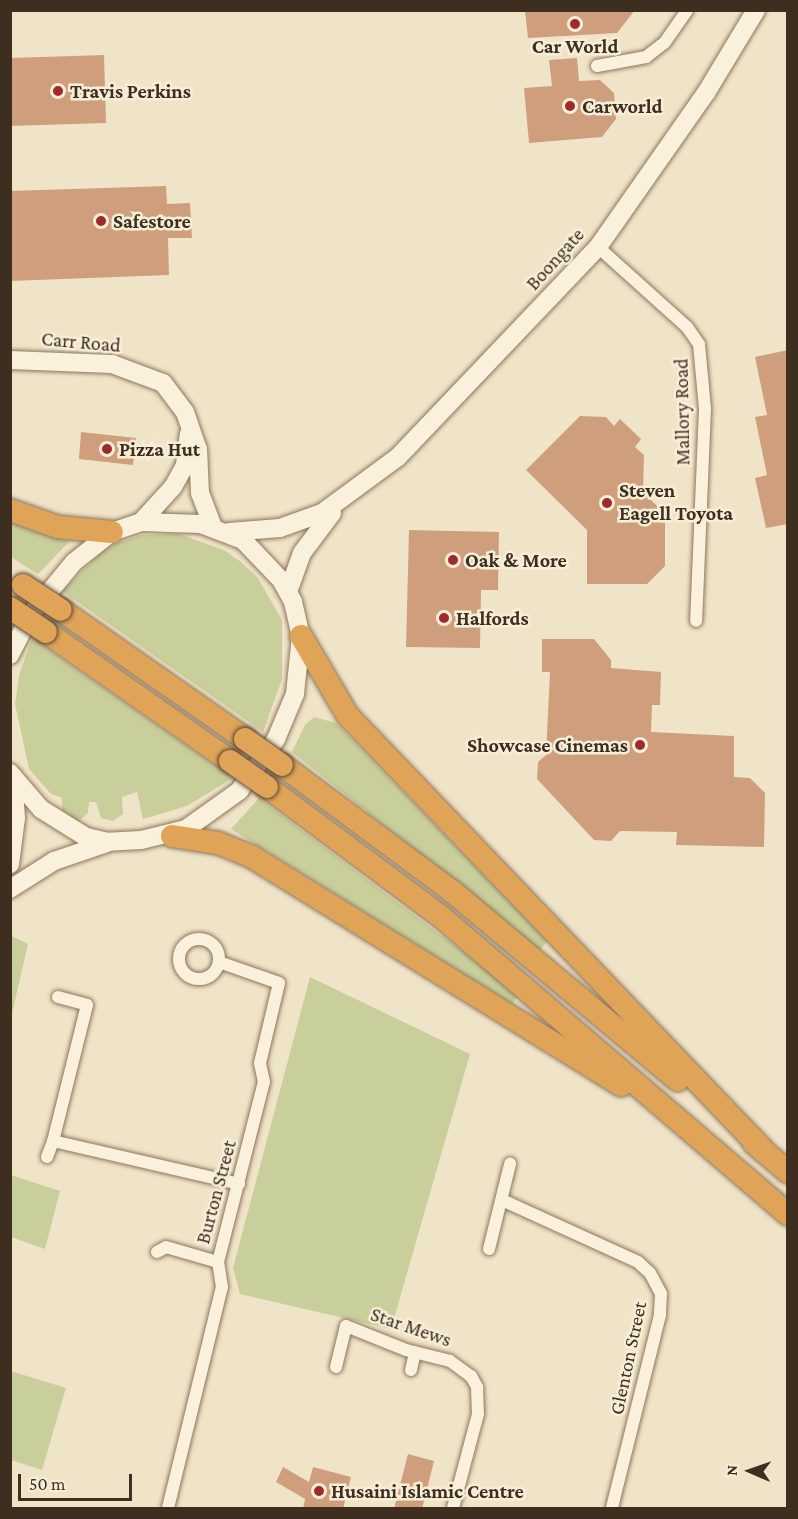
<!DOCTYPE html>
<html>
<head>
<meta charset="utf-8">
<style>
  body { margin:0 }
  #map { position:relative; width:798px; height:1519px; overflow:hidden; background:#f0e4c8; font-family:"Crimson Pro",serif }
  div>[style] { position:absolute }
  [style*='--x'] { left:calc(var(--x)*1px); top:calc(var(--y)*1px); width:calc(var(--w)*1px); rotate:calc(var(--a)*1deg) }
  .green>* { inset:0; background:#c9cf9b }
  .building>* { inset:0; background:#cf9f7d }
  .roads { filter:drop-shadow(0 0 2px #8d765c) drop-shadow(0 0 2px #8d765c) }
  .street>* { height:12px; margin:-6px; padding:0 6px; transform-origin:6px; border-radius:6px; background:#faf1dc }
  .street>.ring { margin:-6px; padding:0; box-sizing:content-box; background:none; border:12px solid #faf1dc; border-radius:50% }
  .secondary>* { height:18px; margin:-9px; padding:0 9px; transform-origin:9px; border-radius:9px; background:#faf1dc }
  .highway>* { height:22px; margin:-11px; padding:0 11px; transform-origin:11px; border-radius:11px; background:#e0a458 }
  .bridges { filter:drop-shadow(0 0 2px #5b4430) drop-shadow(0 0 2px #5b4430) }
  .highway-bridge>* { height:22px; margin:-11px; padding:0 11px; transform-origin:11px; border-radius:11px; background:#e0a458 }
  .dots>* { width:16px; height:16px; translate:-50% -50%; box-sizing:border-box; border:3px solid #f7eed8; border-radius:50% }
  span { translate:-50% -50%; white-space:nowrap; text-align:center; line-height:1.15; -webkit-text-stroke:5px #f7eed8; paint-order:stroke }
  .poi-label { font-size:20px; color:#3d2e20; font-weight:700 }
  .left { translate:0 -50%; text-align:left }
  .right { translate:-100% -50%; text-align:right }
  .street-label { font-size:20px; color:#3d2e20 }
  .frame { position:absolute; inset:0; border:12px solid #3d2e20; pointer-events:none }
  .north { position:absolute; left:720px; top:1441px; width:60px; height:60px; -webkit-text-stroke:4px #f7eed8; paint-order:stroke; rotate:272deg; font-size:16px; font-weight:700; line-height:24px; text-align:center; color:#3d2e20 }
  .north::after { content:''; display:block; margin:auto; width:21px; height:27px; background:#3d2e20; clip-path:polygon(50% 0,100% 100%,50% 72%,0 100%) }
  .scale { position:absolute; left:18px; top:1474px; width:114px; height:27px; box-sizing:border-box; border:3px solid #3d2e20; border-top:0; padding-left:8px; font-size:18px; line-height:21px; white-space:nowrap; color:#3d2e20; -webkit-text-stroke:4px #f7eed8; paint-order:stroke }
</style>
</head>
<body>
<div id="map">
  <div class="green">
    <i style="clip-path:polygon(10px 521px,30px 530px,70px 541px,38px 574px,11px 557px)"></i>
    <i style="clip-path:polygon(179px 534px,224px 550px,241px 562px,258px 578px,282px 620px,282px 679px,263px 732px,62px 591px,103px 551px,119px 542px,141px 535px)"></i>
    <i style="clip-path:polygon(32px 638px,233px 778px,187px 806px,143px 819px,137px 792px,122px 797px,123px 814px,113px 821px,101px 818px,96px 802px,89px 802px,88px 813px,79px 821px,62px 814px,62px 798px,51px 794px,29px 769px,15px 704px,19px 675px)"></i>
    <i style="clip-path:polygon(314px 717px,336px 723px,547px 941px,540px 950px,292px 752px,305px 725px)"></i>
    <i style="clip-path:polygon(259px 798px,519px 994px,512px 1004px,231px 829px)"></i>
    <i style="clip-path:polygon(11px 936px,28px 944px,11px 1018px)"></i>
    <i style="clip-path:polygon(310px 977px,470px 1054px,391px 1329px,240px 1294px,233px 1268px)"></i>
    <i style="clip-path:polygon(11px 1175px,60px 1191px,45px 1249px,11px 1237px)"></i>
    <i style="clip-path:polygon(11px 1371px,66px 1388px,42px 1470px,11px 1460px)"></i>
  </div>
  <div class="building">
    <i style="clip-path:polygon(525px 10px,635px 10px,617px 33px,528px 38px)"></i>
    <i style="clip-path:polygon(104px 55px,106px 123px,10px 126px,10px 58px)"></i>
    <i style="clip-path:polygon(577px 58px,579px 81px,600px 80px,614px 93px,616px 119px,602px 137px,529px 143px,524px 88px,552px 86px,549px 60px)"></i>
    <i style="clip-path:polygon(166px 186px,167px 204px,190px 203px,192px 238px,168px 238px,169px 275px,10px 281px,10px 191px)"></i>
    <i style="clip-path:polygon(788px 350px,788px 524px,766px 528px,755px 478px,767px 475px,755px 417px,767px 415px,755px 357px)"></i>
    <i style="clip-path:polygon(580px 416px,606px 417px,614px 426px,620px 419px,641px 439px,635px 447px,644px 455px,643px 492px,665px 514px,665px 566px,647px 584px,587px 584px,587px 530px,526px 470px)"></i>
    <i style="clip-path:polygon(81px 432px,136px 438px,133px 465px,79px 459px)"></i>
    <i style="clip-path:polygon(409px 530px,499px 532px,498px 590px,481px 590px,480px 648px,406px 647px)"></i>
    <i style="clip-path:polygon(542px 639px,594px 639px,611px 660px,611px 668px,661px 672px,660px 705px,652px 705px,651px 732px,734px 736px,734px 777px,750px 778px,765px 793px,764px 847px,676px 845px,677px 832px,620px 831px,611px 841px,594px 840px,537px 779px,538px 762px,546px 755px,550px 672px,542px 672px)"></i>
    <i style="clip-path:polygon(408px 1454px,434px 1461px,422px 1509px,394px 1509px)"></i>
    <i style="clip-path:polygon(283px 1467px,309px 1482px,313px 1467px,351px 1477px,343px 1509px,303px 1509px,305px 1499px,276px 1482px)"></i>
  </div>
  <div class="roads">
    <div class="street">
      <i style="--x:597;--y:66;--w:50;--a:-10.4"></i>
      <i style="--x:646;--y:57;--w:24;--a:-38"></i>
      <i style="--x:665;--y:42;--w:39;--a:-55"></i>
      <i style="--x:598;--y:247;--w:120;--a:42"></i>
      <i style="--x:687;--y:327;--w:21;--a:55"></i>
      <i style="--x:699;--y:344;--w:65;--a:84.7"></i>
      <i style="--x:705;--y:409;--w:212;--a:92.4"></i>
      <i class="ring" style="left:179px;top:939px;width:28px;height:28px"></i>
      <i style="--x:58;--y:997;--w:30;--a:15"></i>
      <i style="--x:87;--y:1005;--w:140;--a:104"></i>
      <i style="--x:53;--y:1141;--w:191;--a:13"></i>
      <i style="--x:47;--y:1157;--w:17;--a:-69"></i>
      <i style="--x:502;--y:1200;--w:149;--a:24.5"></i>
      <i style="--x:638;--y:1262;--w:16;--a:43"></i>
      <i style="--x:650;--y:1273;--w:24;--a:62"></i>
      <i style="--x:661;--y:1294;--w:21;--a:93"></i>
      <i style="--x:660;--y:1315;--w:199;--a:104"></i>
      <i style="--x:489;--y:1249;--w:88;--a:-76.1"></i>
      <i style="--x:157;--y:1252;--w:10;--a:-29"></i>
      <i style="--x:166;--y:1247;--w:54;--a:16.1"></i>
      <i style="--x:336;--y:1367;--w:42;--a:-76.3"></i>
      <i style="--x:346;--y:1326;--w:65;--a:21.8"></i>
      <i style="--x:406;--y:1350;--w:45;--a:14"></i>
      <i style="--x:450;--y:1361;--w:26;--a:36"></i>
      <i style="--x:471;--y:1376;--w:13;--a:61"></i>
      <i style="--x:477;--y:1387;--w:27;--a:88"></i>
      <i style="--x:478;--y:1414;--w:97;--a:104.9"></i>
      <i style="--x:411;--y:1370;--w:18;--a:-77"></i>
      <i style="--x:168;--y:1508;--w:228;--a:-76.3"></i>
      <i style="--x:222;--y:1287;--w:25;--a:-99"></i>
      <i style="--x:218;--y:1262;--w:186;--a:-75.7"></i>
      <i style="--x:264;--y:1082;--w:19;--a:-102"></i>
      <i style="--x:260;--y:1063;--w:82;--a:-76.6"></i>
      <i style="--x:279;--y:983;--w:64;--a:-160.7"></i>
    </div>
    <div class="secondary">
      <i style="--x:10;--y:360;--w:102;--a:2.2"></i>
      <i style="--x:112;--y:364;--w:54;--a:20.4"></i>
      <i style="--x:163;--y:383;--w:36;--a:53"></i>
      <i style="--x:185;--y:412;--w:39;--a:71"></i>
      <i style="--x:198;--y:449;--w:44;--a:87.4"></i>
      <i style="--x:200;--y:493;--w:36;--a:69"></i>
      <i style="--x:141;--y:522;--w:47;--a:-47.6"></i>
      <i style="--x:173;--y:487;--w:25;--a:-61"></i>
      <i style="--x:185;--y:465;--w:31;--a:-83"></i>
      <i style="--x:229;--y:532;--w:51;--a:-4.5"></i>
      <i style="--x:280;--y:528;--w:45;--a:-19.7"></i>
      <i style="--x:322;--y:513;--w:94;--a:-36.4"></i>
      <i style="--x:398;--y:457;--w:290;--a:-46.4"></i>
      <i style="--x:598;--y:247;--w:188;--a:-55"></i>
      <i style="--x:706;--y:93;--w:97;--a:-58.9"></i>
      <i style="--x:288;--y:592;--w:41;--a:-70.3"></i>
      <i style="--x:302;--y:553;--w:50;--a:-53.1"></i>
      <i style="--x:10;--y:655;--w:46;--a:-62.9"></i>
      <i style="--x:31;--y:614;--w:67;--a:-50.4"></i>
      <i style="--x:74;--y:562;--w:48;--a:-38.3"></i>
      <i style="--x:112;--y:532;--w:31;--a:-19"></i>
      <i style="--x:141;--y:522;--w:60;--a:1.9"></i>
      <i style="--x:201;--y:524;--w:45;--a:20.9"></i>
      <i style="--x:243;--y:540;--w:55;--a:46.5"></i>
      <i style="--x:281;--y:580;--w:25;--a:61"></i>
      <i style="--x:293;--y:602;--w:35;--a:77"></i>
      <i style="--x:301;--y:636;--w:58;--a:95.9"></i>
      <i style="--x:295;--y:694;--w:49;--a:112.9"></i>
      <i style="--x:276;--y:739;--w:64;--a:125.4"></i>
      <i style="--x:239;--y:791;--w:65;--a:144.4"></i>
      <i style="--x:186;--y:829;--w:46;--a:166.3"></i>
      <i style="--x:141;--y:840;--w:33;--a:177"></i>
      <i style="--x:108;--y:842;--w:23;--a:-167"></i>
      <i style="--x:86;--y:837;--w:53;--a:-148.1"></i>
      <i style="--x:41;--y:809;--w:48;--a:-130.7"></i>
      <i style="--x:10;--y:864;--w:46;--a:-82.6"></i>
      <i style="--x:16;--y:818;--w:41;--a:-94.2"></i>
      <i style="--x:10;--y:889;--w:52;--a:-32.5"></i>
      <i style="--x:54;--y:861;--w:56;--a:-18.8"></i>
    </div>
    <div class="highway">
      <i style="--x:10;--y:510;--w:51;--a:19.5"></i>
      <i style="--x:58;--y:527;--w:54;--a:5.3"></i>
      <i style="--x:61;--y:610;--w:225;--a:35"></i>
      <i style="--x:46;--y:632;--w:225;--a:35"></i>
      <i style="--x:301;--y:636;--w:93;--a:59.6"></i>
      <i style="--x:348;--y:716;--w:603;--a:46.28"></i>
      <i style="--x:282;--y:765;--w:213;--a:36.6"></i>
      <i style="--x:453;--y:892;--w:293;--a:39.9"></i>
      <i style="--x:267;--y:787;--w:214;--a:36.7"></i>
      <i style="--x:439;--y:915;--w:460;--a:40.6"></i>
      <i style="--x:172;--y:836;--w:47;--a:8.7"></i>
      <i style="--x:218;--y:843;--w:37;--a:22"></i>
      <i style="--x:252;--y:857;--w:434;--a:31.7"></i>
      <i style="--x:754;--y:1143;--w:45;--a:40.5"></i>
    </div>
  </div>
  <div class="bridges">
    <div class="highway-bridge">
      <i style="--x:23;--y:585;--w:45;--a:33.3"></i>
      <i style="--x:10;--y:608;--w:43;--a:33.7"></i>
      <i style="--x:245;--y:739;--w:45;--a:35.1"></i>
      <i style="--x:230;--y:761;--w:45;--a:35.1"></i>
    </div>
  </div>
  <div class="dots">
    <i style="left:575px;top:24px;background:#9e2a2b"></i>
    <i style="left:58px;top:91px;background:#9e2a2b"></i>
    <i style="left:570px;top:106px;background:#9e2a2b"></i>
    <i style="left:101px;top:221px;background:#9e2a2b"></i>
    <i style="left:107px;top:449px;background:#9e2a2b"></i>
    <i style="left:607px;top:503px;background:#9e2a2b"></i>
    <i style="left:453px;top:560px;background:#9e2a2b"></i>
    <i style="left:444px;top:618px;background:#9e2a2b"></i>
    <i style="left:640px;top:745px;background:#9e2a2b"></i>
    <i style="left:319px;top:1491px;background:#9e2a2b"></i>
  </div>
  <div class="poi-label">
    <span style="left:575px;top:46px">Car World</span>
    <span class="left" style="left:70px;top:91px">Travis Perkins</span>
    <span class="left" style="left:582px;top:106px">Carworld</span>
    <span class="left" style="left:113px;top:221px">Safestore</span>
    <span class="left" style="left:119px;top:449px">Pizza Hut</span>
    <span class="left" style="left:619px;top:502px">Steven<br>Eagell Toyota</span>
    <span class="left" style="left:465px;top:560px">Oak &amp; More</span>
    <span class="left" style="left:456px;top:618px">Halfords</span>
    <span class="right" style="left:628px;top:745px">Showcase Cinemas</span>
    <span class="left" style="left:331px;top:1491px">Husaini Islamic Centre</span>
  </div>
  <div class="street-label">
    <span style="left:555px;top:259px;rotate:-48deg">Boongate</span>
    <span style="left:81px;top:342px;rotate:5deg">Carr Road</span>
    <span style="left:682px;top:412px;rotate:-91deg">Mallory Road</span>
    <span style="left:216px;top:1192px;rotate:-75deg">Burton Street</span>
    <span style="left:411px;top:1327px;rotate:19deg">Star Mews</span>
    <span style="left:628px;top:1358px;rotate:-78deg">Glenton Street</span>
  </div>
  <div class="frame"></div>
  <div class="north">N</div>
  <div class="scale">50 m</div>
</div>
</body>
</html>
